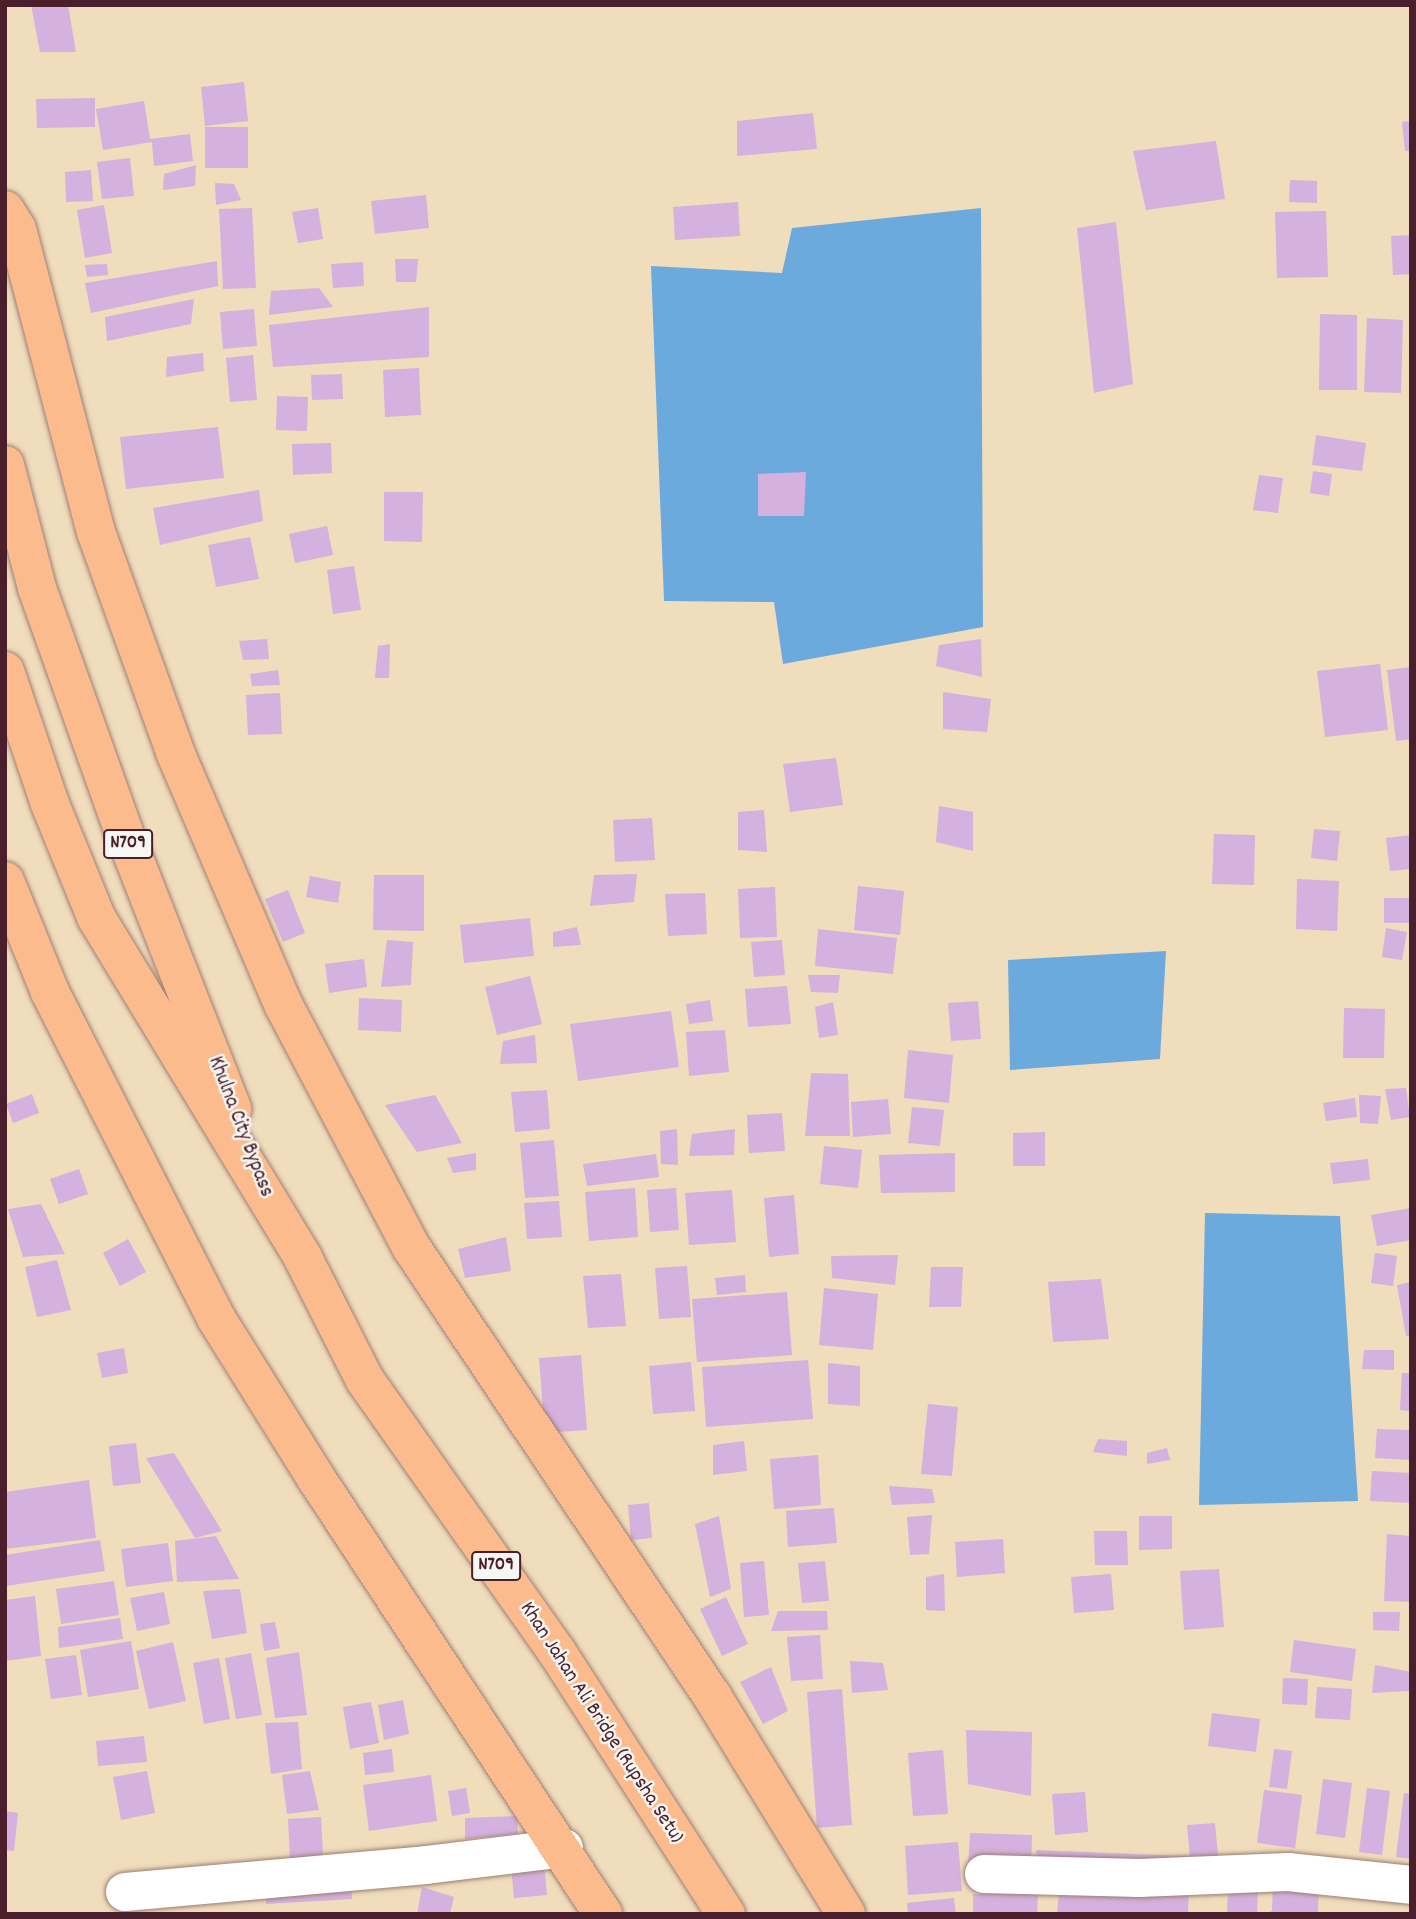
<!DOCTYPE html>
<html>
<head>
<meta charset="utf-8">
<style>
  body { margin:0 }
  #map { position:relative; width:1416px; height:1919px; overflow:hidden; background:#f0ddbc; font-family:Dekko,sans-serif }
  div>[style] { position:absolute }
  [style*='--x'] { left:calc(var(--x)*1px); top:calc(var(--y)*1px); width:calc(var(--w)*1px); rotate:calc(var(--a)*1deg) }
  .water>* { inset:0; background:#6caade }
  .building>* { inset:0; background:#d4b1de }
  .roads { filter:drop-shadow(0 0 2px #9d7e74) drop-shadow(0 0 2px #9d7e74) }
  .street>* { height:38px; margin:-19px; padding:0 19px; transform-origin:19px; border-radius:19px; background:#fff }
  .highway>* { height:38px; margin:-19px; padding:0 19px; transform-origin:19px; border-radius:19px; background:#fbbb8d }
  span { translate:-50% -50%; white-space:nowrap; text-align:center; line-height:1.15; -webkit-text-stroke:5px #f6f6f2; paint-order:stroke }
  .shield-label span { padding:2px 5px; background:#f6f6f2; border:2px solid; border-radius:5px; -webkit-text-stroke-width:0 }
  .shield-label { font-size:19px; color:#4a1f2b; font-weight:700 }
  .street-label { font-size:21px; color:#4a1f2b }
  .frame { position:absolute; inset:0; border:7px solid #4a1f2b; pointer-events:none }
</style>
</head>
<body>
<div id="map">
  <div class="water">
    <i style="clip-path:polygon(981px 208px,983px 627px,783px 664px,774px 602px,664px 601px,651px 266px,782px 273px,792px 228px)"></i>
    <i style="clip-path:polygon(1166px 951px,1160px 1059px,1010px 1070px,1008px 960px)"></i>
    <i style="clip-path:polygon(1205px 1213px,1340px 1216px,1358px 1501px,1199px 1505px)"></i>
  </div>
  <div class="building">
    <i style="clip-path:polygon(31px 5px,68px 5px,76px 52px,40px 52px)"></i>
    <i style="clip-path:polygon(244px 82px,248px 121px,205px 126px,201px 87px)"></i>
    <i style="clip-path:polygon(95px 98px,95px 127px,37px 128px,36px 99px)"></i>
    <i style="clip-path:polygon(144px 101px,150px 139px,190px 134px,193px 161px,154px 166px,152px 142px,103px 150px,96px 109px)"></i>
    <i style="clip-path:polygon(813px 113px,817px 149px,737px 156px,737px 121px)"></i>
    <i style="clip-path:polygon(1411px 121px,1411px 151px,1405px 151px,1402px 122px)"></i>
    <i style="clip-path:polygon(205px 127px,248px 127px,248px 168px,205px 168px)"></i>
    <i style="clip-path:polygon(1216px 141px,1225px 199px,1146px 210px,1133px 151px)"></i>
    <i style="clip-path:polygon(130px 158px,134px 196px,102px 199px,97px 162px)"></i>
    <i style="clip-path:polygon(196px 165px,195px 186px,163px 190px,164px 174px)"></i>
    <i style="clip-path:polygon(91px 170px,93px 201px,66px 202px,65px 172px)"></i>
    <i style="clip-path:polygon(1290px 180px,1317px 181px,1317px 203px,1289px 202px)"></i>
    <i style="clip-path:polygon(215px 183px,234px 184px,241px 200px,216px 205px)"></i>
    <i style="clip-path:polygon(426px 195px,429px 228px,375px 234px,371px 201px)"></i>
    <i style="clip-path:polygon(738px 202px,740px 236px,675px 240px,673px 207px)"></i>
    <i style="clip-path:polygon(104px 205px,112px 253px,85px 258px,77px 210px)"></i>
    <i style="clip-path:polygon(252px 208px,256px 288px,223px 289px,219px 209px)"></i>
    <i style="clip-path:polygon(318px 208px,323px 239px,298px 243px,292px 212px)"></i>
    <i style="clip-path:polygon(1326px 211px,1328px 277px,1277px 278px,1275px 212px)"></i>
    <i style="clip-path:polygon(1116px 222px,1133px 384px,1094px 393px,1077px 228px)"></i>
    <i style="clip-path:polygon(1411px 235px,1411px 274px,1393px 275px,1391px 236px)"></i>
    <i style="clip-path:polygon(395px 259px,418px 259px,416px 282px,396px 282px)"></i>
    <i style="clip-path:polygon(217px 261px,218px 286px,91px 313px,85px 283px)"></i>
    <i style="clip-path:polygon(363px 262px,364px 286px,333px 288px,331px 264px)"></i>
    <i style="clip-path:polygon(107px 264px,108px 275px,87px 277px,85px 265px)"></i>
    <i style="clip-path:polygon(319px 288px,333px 307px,269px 315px,271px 291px)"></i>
    <i style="clip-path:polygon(194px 299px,191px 324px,107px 341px,105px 317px)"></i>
    <i style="clip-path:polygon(429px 307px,429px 357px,273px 367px,269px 325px)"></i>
    <i style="clip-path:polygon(254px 309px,257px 346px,223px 349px,220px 312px)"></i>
    <i style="clip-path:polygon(1320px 314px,1357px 315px,1357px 390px,1319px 390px)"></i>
    <i style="clip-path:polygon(1367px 318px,1403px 320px,1401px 393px,1364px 392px)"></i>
    <i style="clip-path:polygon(203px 353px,204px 371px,166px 377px,167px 357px)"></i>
    <i style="clip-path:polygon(253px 355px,257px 400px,230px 402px,226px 358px)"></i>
    <i style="clip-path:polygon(419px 368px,421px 415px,385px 417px,383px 370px)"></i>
    <i style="clip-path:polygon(342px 374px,343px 399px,312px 400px,311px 375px)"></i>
    <i style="clip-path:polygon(277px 396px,308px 397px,307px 431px,276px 430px)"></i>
    <i style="clip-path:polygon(218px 427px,224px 478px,126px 489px,120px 437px)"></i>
    <i style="clip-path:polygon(1316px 435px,1366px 443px,1362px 471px,1312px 465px)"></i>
    <i style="clip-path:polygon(331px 443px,332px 473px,293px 475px,292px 444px)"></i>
    <i style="clip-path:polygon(1313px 471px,1332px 474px,1329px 496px,1310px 493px)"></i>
    <i style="clip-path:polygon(806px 472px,804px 516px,758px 516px,758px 474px)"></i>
    <i style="clip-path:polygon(1259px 475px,1283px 478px,1278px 513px,1253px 510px)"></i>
    <i style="clip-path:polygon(259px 490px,263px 521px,160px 545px,153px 508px)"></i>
    <i style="clip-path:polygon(384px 492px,423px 492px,422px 542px,384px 541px)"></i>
    <i style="clip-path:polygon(327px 526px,333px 555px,295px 563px,289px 534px)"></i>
    <i style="clip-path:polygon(250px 537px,259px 579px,216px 587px,208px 545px)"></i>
    <i style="clip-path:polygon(354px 566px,361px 610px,333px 614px,327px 570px)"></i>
    <i style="clip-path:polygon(267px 639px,269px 659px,243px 660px,239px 641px)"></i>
    <i style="clip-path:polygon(981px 639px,982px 677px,936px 666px,939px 645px)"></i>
    <i style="clip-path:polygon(390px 644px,389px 678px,375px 678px,378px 646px)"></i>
    <i style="clip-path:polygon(1380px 664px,1388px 730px,1325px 737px,1317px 671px)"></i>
    <i style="clip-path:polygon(1411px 667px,1411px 739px,1396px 741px,1387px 670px)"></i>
    <i style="clip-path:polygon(278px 670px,280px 685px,252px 686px,250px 674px)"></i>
    <i style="clip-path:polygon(943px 692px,991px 699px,987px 732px,943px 729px)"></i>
    <i style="clip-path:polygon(280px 693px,282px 734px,248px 735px,246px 695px)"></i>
    <i style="clip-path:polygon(836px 758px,843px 805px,790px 812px,783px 764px)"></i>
    <i style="clip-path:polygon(939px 806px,973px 812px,973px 851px,936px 842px)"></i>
    <i style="clip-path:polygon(764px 810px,767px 852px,738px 850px,738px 812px)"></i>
    <i style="clip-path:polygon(652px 818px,655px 860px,615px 862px,613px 820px)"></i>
    <i style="clip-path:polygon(1314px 829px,1340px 831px,1337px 861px,1311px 858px)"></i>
    <i style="clip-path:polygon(1214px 834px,1255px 835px,1254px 885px,1212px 884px)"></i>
    <i style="clip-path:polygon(1411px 835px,1411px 869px,1390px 871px,1386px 838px)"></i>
    <i style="clip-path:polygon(637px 874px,634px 902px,590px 906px,594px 875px)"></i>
    <i style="clip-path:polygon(374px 875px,424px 875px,424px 931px,373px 930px)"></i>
    <i style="clip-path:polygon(310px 876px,341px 882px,338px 903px,306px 897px)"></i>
    <i style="clip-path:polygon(1297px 879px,1339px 881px,1337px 931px,1296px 929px)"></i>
    <i style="clip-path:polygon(858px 886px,904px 891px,900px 935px,854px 930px)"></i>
    <i style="clip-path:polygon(775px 887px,777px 937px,740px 938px,738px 889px)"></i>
    <i style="clip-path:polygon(288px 890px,305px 933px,283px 942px,265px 899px)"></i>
    <i style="clip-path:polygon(705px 893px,707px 934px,668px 936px,665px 894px)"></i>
    <i style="clip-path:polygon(1384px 898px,1411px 898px,1411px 923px,1384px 923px)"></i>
    <i style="clip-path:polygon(530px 918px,534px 956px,464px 963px,460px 925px)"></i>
    <i style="clip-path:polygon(577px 927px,581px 945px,553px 947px,553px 932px)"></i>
    <i style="clip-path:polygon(1386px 928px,1407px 932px,1402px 960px,1382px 957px)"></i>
    <i style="clip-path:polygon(818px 929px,897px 938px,893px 974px,815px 966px)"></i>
    <i style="clip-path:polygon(387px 940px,413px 942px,411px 985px,381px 987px)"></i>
    <i style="clip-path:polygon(782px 940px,785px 975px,754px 977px,751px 942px)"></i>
    <i style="clip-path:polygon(364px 959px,367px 987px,329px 993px,325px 964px)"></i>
    <i style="clip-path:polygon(808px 975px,840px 975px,838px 993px,811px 992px)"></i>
    <i style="clip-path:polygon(530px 976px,542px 1024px,497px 1035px,485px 987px)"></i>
    <i style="clip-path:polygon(787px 986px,791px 1024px,748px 1027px,745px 989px)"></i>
    <i style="clip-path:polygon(359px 998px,402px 1000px,401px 1032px,358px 1030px)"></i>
    <i style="clip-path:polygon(710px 1000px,713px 1021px,689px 1024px,686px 1004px)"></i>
    <i style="clip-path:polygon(978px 1001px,981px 1039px,951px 1041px,948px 1003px)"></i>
    <i style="clip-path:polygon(833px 1002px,838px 1035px,819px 1038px,815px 1007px)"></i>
    <i style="clip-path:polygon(1344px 1008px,1385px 1009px,1384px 1058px,1343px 1058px)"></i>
    <i style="clip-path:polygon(671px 1011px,679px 1067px,578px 1081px,570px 1024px)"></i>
    <i style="clip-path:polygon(725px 1030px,729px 1072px,689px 1076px,686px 1032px)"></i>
    <i style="clip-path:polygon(535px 1035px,537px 1063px,500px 1064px,503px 1041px)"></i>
    <i style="clip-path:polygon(908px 1050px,953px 1055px,949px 1103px,904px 1098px)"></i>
    <i style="clip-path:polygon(811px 1073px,848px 1074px,850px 1136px,805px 1136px)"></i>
    <i style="clip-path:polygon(1406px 1088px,1410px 1117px,1391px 1120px,1385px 1089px)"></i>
    <i style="clip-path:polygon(547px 1090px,550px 1129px,515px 1132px,511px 1092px)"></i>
    <i style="clip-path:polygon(32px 1094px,39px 1113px,13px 1123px,6px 1104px)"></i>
    <i style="clip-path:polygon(435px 1095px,462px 1143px,417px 1152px,385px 1105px)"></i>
    <i style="clip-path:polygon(1359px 1095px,1381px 1096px,1378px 1124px,1360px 1123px)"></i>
    <i style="clip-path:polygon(1355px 1098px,1357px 1117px,1326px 1121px,1323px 1103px)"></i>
    <i style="clip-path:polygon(888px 1099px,891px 1134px,853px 1137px,851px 1102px)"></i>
    <i style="clip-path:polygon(912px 1107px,944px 1110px,940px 1146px,908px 1143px)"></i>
    <i style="clip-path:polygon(782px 1113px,785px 1151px,749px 1153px,747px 1115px)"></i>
    <i style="clip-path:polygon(677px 1129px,678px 1165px,661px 1164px,660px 1131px)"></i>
    <i style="clip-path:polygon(735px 1129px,734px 1155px,689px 1156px,692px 1134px)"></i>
    <i style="clip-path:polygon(1045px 1132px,1045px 1166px,1013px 1166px,1013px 1133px)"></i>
    <i style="clip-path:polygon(554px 1140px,559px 1196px,525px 1198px,520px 1143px)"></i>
    <i style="clip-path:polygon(824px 1146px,862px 1150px,858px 1188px,820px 1184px)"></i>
    <i style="clip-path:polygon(476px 1153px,476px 1170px,453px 1173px,447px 1158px)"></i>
    <i style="clip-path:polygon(955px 1153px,955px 1192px,881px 1193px,879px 1155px)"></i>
    <i style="clip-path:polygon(656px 1154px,659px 1177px,587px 1186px,583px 1164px)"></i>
    <i style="clip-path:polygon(1368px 1159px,1370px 1180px,1333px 1184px,1330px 1163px)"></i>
    <i style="clip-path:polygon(79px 1169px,88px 1194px,59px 1204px,50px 1179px)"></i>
    <i style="clip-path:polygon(635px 1188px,638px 1237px,589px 1241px,585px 1192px)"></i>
    <i style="clip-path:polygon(676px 1188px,679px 1230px,650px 1232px,647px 1190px)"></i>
    <i style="clip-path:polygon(732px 1190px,736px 1242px,689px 1245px,685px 1193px)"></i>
    <i style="clip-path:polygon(794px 1195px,799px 1254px,769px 1257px,764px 1198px)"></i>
    <i style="clip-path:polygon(559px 1201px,562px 1237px,527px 1239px,524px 1203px)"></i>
    <i style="clip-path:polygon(41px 1204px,65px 1254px,23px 1257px,8px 1209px)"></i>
    <i style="clip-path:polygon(1411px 1208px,1411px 1240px,1377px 1246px,1371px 1215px)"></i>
    <i style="clip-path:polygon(506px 1237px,511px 1271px,465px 1278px,458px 1249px)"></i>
    <i style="clip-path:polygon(128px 1239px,146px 1272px,120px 1286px,103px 1253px)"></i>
    <i style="clip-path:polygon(1375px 1253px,1397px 1256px,1393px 1286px,1371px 1283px)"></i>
    <i style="clip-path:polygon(898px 1255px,895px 1285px,832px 1278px,831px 1256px)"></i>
    <i style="clip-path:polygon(57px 1260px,71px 1310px,37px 1317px,25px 1267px)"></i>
    <i style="clip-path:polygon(687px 1266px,691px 1317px,659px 1319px,655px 1268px)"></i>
    <i style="clip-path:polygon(931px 1267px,963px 1267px,961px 1307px,929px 1307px)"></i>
    <i style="clip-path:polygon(621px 1274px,626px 1326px,588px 1328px,583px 1276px)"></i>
    <i style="clip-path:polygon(745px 1275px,746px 1292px,717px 1295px,715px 1278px)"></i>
    <i style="clip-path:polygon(1101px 1279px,1109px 1339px,1053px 1342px,1048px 1282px)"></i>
    <i style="clip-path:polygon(1411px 1282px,1411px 1335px,1406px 1336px,1397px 1285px)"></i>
    <i style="clip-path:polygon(824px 1288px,878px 1294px,873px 1350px,819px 1345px)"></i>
    <i style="clip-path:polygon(787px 1292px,792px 1355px,697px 1362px,692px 1299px)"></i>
    <i style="clip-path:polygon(124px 1348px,128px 1373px,102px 1378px,97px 1353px)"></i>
    <i style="clip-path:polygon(1364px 1350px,1394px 1350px,1394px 1370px,1362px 1369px)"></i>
    <i style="clip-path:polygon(581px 1355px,587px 1430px,545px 1433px,539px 1358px)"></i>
    <i style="clip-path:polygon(808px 1360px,813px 1419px,706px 1427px,702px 1367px)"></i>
    <i style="clip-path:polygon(691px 1362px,695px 1411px,653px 1414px,649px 1366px)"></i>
    <i style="clip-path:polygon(828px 1363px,860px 1366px,860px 1406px,828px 1404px)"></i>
    <i style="clip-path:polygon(1402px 1373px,1411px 1373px,1411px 1411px,1400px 1410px)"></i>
    <i style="clip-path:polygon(928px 1404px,958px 1407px,952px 1476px,921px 1474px)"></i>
    <i style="clip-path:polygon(1377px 1429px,1411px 1430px,1411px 1460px,1375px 1458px)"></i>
    <i style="clip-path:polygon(1098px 1439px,1127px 1441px,1127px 1456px,1093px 1452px)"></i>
    <i style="clip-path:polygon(744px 1441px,747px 1471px,713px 1475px,713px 1445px)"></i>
    <i style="clip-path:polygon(136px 1443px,141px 1483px,113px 1486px,109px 1446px)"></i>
    <i style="clip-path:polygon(1167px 1448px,1170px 1460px,1147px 1464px,1147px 1453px)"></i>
    <i style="clip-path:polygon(174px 1453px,222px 1531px,195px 1538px,146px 1458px)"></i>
    <i style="clip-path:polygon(818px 1455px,821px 1505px,774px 1509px,770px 1459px)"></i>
    <i style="clip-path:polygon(1372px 1471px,1411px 1473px,1411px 1503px,1370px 1501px)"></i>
    <i style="clip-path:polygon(89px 1480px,96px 1538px,5px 1549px,5px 1492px)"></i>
    <i style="clip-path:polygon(889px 1486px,932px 1489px,935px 1503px,892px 1505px)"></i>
    <i style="clip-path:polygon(649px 1503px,652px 1538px,631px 1540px,628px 1505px)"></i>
    <i style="clip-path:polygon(834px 1508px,837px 1543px,788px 1547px,786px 1511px)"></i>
    <i style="clip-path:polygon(932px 1515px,929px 1554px,910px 1555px,907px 1517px)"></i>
    <i style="clip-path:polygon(719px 1516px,731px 1589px,710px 1597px,695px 1524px)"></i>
    <i style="clip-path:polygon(1139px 1516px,1172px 1516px,1172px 1549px,1139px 1550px)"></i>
    <i style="clip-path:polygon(1094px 1531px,1127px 1531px,1128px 1565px,1095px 1565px)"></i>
    <i style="clip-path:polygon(1387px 1534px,1411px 1536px,1411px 1602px,1384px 1601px)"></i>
    <i style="clip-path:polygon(216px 1536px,239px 1579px,177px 1582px,175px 1541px)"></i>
    <i style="clip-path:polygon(1003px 1539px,1005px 1573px,957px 1577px,955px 1542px)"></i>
    <i style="clip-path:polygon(100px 1540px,105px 1571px,6px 1586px,5px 1555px)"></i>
    <i style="clip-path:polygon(168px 1543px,173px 1581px,126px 1587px,121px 1549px)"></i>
    <i style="clip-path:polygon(764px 1561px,769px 1615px,744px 1617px,740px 1563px)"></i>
    <i style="clip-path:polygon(825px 1561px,829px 1601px,802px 1603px,798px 1563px)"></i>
    <i style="clip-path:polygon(1219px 1569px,1224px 1627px,1184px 1630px,1180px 1571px)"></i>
    <i style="clip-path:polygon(944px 1574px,945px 1611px,926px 1610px,926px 1577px)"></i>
    <i style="clip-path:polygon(1111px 1574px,1114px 1610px,1074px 1613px,1071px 1577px)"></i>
    <i style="clip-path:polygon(114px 1581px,119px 1615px,61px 1624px,56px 1589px)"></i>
    <i style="clip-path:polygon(240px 1589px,247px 1633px,212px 1639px,203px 1591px)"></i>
    <i style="clip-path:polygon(164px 1592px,170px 1624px,137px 1631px,130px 1598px)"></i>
    <i style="clip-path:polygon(35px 1596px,41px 1656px,5px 1661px,5px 1600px)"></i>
    <i style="clip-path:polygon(726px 1597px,748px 1644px,722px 1656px,700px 1609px)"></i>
    <i style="clip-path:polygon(778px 1611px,827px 1611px,828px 1630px,771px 1631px)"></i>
    <i style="clip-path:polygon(1373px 1612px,1400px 1612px,1399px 1631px,1373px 1630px)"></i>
    <i style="clip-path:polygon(120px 1618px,123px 1639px,59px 1648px,58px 1627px)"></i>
    <i style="clip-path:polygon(275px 1622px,280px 1648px,264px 1651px,260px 1624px)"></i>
    <i style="clip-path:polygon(820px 1635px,823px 1679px,791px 1681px,787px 1637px)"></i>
    <i style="clip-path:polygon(1294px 1640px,1356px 1649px,1352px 1681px,1290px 1672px)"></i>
    <i style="clip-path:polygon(131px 1641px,139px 1689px,88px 1697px,80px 1650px)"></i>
    <i style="clip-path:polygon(173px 1642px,186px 1701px,149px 1709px,136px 1651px)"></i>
    <i style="clip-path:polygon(299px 1652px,307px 1715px,275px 1718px,266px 1658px)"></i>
    <i style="clip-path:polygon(251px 1653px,262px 1715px,236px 1719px,225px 1658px)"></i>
    <i style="clip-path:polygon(76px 1655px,82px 1695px,51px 1699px,45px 1659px)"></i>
    <i style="clip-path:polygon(219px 1658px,230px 1719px,204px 1724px,193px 1663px)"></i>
    <i style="clip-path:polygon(850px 1661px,883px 1663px,888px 1690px,852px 1693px)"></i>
    <i style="clip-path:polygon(1375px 1665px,1411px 1672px,1409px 1691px,1372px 1693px)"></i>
    <i style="clip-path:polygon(771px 1667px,788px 1711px,763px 1724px,740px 1682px)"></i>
    <i style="clip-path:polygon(1283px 1678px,1308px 1679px,1307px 1705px,1282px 1704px)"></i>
    <i style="clip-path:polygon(1317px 1687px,1352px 1689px,1350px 1720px,1315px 1718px)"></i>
    <i style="clip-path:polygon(842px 1689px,852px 1825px,817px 1828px,807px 1692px)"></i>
    <i style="clip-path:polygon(403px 1700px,409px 1734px,384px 1740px,378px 1705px)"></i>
    <i style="clip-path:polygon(371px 1702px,379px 1743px,350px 1749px,343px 1707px)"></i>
    <i style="clip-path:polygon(1212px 1713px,1260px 1719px,1256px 1752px,1208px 1746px)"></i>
    <i style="clip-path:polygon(298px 1722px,302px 1769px,271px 1774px,265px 1723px)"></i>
    <i style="clip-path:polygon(966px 1730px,1032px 1732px,1031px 1796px,968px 1784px)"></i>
    <i style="clip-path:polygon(144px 1736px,147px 1762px,98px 1766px,96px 1741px)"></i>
    <i style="clip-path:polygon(392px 1749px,394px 1772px,365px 1775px,363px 1753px)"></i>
    <i style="clip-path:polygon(1274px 1749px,1292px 1751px,1287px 1789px,1269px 1787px)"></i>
    <i style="clip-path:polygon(943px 1750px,948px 1814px,913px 1816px,908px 1753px)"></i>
    <i style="clip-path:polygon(147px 1771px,155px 1813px,121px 1820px,113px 1777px)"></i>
    <i style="clip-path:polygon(310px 1771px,319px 1810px,287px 1814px,282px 1775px)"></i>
    <i style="clip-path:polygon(431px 1775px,437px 1821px,369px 1831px,363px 1785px)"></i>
    <i style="clip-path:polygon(1323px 1779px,1352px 1783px,1345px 1838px,1316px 1834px)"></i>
    <i style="clip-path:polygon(466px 1788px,470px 1813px,452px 1816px,448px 1791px)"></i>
    <i style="clip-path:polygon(1367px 1788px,1390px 1791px,1382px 1855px,1359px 1852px)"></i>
    <i style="clip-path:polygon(1264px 1790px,1302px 1795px,1295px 1848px,1257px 1843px)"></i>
    <i style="clip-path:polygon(1085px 1792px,1088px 1832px,1055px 1835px,1052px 1794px)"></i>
    <i style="clip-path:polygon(1404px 1793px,1411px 1794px,1411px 1859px,1396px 1857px)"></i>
    <i style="clip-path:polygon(5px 1811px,18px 1813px,14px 1851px,5px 1850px)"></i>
    <i style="clip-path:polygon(517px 1816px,518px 1834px,465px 1839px,465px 1818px)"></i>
    <i style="clip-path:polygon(321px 1817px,323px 1856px,290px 1858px,288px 1819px)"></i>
    <i style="clip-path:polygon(1215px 1823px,1219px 1866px,1191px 1868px,1187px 1825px)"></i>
    <i style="clip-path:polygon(970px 1833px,1032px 1835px,1031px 1870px,968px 1868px)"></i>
    <i style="clip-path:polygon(958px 1842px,962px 1891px,908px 1895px,905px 1846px)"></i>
    <i style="clip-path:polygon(1036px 1850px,1185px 1856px,1189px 1870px,1038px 1869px)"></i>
    <i style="clip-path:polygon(544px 1863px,547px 1895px,514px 1898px,511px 1866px)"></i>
    <i style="clip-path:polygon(1273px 1879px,1319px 1881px,1318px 1914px,1263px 1914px,1272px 1911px)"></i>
    <i style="clip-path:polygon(351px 1882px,352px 1899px,266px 1904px,265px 1886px)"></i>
    <i style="clip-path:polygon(422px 1887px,454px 1897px,450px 1914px,417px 1914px)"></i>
    <i style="clip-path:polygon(1228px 1889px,1258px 1890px,1257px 1914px,1227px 1914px)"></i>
    <i style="clip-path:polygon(1189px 1890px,1188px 1914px,1057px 1914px,1059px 1893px)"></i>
    <i style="clip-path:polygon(973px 1894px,1038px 1894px,1037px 1914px,973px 1914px)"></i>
    <i style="clip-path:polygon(954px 1898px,956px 1914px,908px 1914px,907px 1903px)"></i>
  </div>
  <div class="roads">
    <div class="street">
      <i style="--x:984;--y:1874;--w:155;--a:1.5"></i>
      <i style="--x:1139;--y:1878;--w:149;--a:-2.3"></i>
      <i style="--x:1288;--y:1872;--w:124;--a:6"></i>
      <i style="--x:125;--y:1892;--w:302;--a:-5.1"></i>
      <i style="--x:426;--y:1865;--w:139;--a:-7"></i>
    </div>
    <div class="highway">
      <i style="--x:5;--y:210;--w:22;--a:58"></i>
      <i style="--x:17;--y:229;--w:313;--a:75.4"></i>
      <i style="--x:96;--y:532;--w:234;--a:70.2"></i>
      <i style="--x:175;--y:752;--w:276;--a:66.8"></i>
      <i style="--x:284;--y:1006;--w:272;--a:62.2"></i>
      <i style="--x:411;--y:1247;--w:541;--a:56.16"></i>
      <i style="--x:712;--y:1696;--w:256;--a:58.4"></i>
      <i style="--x:5;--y:465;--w:127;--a:75.4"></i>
      <i style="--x:37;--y:588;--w:271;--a:70.4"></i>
      <i style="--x:128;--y:843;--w:286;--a:68.6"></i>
      <i style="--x:5;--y:671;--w:140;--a:71.3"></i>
      <i style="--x:50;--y:804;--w:122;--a:67.8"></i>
      <i style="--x:96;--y:917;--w:399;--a:58.7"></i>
      <i style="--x:303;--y:1258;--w:137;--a:63.1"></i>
      <i style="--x:365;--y:1380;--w:333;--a:54.8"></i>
      <i style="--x:557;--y:1652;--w:312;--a:57.2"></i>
      <i style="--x:5;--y:881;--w:120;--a:67.9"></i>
      <i style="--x:50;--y:992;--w:366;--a:63"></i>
      <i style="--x:216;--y:1318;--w:189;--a:58"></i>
      <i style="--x:316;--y:1478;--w:522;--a:56.64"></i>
    </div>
  </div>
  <div class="shield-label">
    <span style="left:128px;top:844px">N709</span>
    <span style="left:496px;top:1566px">N709</span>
  </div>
  <div class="street-label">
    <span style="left:240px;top:1127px;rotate:69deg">Khulna City Bypass</span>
    <span style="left:601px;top:1723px;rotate:57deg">Khan Jahan Ali Bridge (Rupsha Setu)</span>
  </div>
  <div class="frame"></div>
</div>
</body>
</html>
